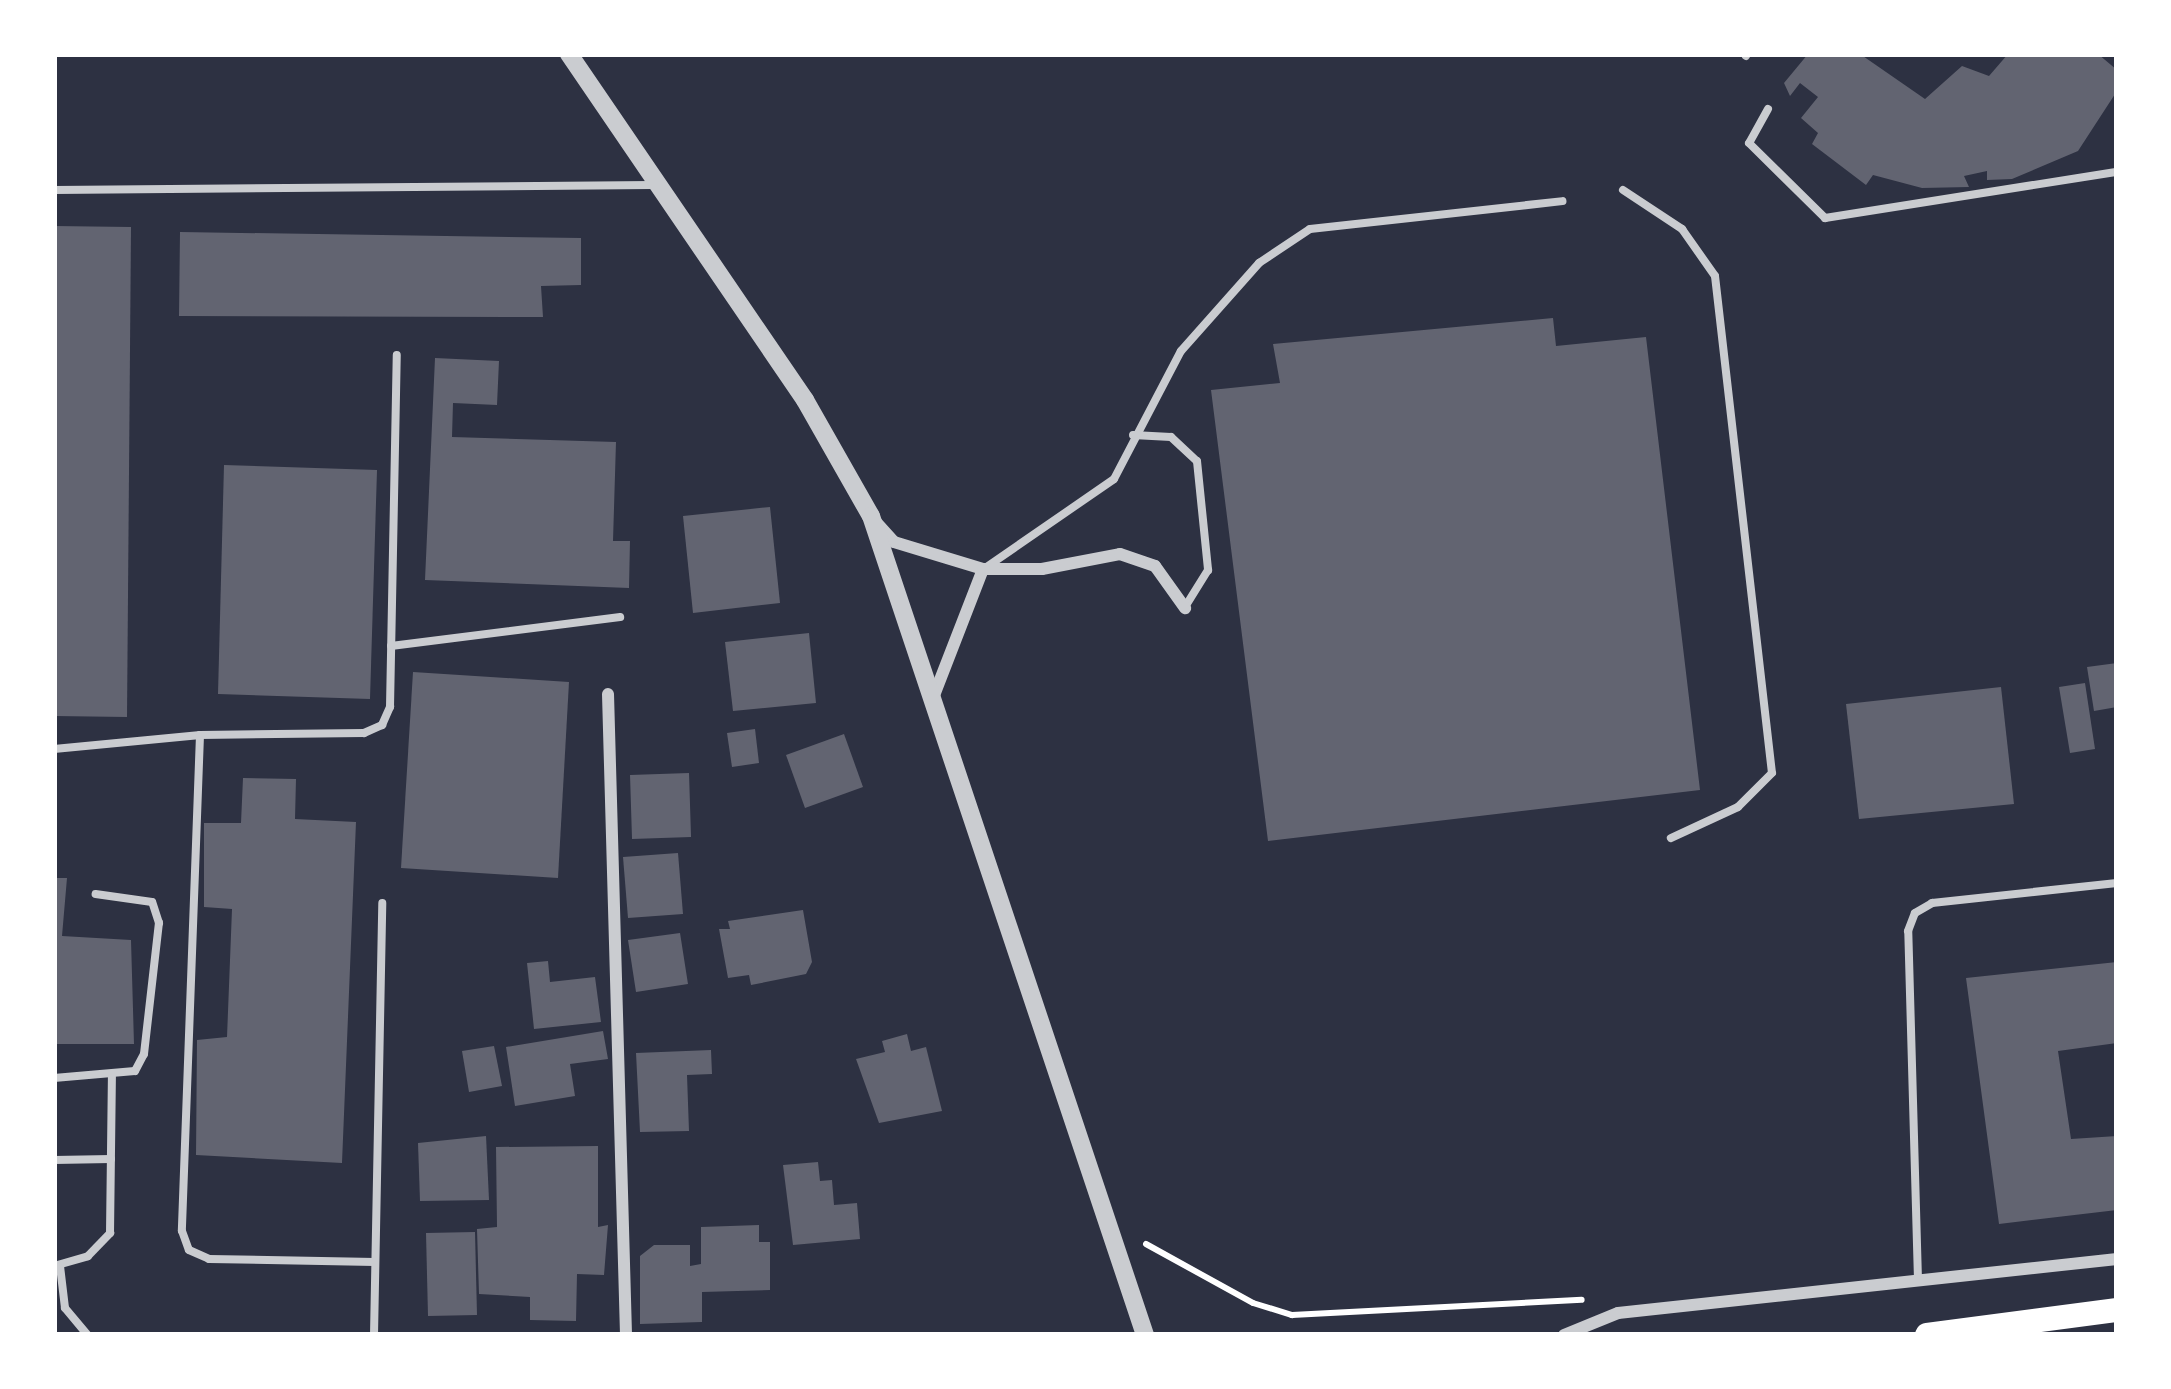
<!DOCTYPE html>
<html>
<head>
<meta charset="utf-8">
<style>
  body { margin:0 }
  #map { position:relative; width:2171px; height:1389px; overflow:hidden; background:#2d3142; font-family:Roboto,sans-serif }
  div>[style] { position:absolute }
  [style*='--x'] { left:calc(var(--x)*1px); top:calc(var(--y)*1px); width:calc(var(--w)*1px); rotate:calc(var(--a)*1deg) }
  .building>* { inset:0; background:#626471 }
  .path>* { height:6px; margin:-3px; padding:0 3px; transform-origin:3px; border-radius:3px; background:#fff }
  .service>* { height:8px; margin:-4px; padding:0 4px; transform-origin:4px; border-radius:4px; background:#caccd0 }
  .minor>* { height:12px; margin:-6px; padding:0 6px; transform-origin:6px; border-radius:6px; background:#caccd0 }
  .tertiary>* { height:18px; margin:-9px; padding:0 9px; transform-origin:9px; border-radius:9px; background:#caccd0 }
  .primary>* { height:24px; margin:-12px; padding:0 12px; transform-origin:12px; border-radius:12px; background:#fff }
  span { translate:-50% -50%; white-space:nowrap; text-align:center; line-height:1.15; -webkit-text-stroke:12px #fff; paint-order:stroke }
  .frame { position:absolute; inset:0; border:57px solid #fff; pointer-events:none }
</style>
</head>
<body>
<div id="map">
  <div class="building">
    <i style="clip-path:polygon(1808px 54px,1860px 54px,1925px 99px,1962px 66px,1989px 76px,2008px 54px,2098px 54px,2117px 70px,2117px 91px,2078px 151px,2012px 179px,1987px 180px,1987px 171px,1964px 176px,1969px 187px,1922px 188px,1873px 175px,1866px 185px,1812px 144px,1818px 133px,1801px 118px,1818px 97px,1800px 83px,1790px 96px,1784px 83px)"></i>
    <i style="clip-path:polygon(54px 226px,131px 227px,127px 717px,54px 716px)"></i>
    <i style="clip-path:polygon(180px 232px,581px 238px,581px 285px,541px 286px,543px 317px,179px 316px)"></i>
    <i style="clip-path:polygon(1553px 318px,1556px 346px,1646px 337px,1700px 790px,1268px 841px,1211px 390px,1280px 383px,1273px 344px)"></i>
    <i style="clip-path:polygon(435px 358px,499px 361px,497px 405px,453px 403px,452px 437px,616px 442px,613px 541px,630px 541px,629px 588px,425px 580px)"></i>
    <i style="clip-path:polygon(224px 465px,377px 470px,370px 699px,218px 694px)"></i>
    <i style="clip-path:polygon(770px 507px,780px 603px,693px 613px,683px 516px)"></i>
    <i style="clip-path:polygon(809px 633px,816px 703px,733px 711px,725px 642px)"></i>
    <i style="clip-path:polygon(2117px 663px,2117px 707px,2094px 711px,2087px 667px)"></i>
    <i style="clip-path:polygon(413px 672px,569px 682px,558px 878px,401px 868px)"></i>
    <i style="clip-path:polygon(2085px 683px,2095px 749px,2070px 753px,2059px 687px)"></i>
    <i style="clip-path:polygon(2001px 687px,2014px 804px,1859px 819px,1846px 704px)"></i>
    <i style="clip-path:polygon(755px 729px,759px 763px,732px 767px,727px 733px)"></i>
    <i style="clip-path:polygon(844px 734px,863px 787px,805px 808px,786px 755px)"></i>
    <i style="clip-path:polygon(689px 773px,691px 837px,632px 839px,630px 775px)"></i>
    <i style="clip-path:polygon(243px 778px,296px 779px,295px 819px,356px 822px,342px 1163px,196px 1155px,197px 1040px,227px 1037px,232px 909px,204px 907px,204px 823px,241px 823px)"></i>
    <i style="clip-path:polygon(678px 853px,683px 914px,628px 918px,623px 857px)"></i>
    <i style="clip-path:polygon(54px 878px,67px 878px,62px 936px,131px 940px,134px 1044px,54px 1044px)"></i>
    <i style="clip-path:polygon(803px 910px,812px 962px,806px 974px,751px 985px,749px 975px,728px 978px,719px 929px,730px 929px,728px 921px)"></i>
    <i style="clip-path:polygon(680px 933px,688px 984px,636px 992px,628px 940px)"></i>
    <i style="clip-path:polygon(548px 961px,550px 982px,595px 977px,601px 1022px,534px 1029px,527px 963px)"></i>
    <i style="clip-path:polygon(2117px 962px,2117px 1043px,2058px 1051px,2071px 1139px,2117px 1136px,2117px 1210px,1999px 1224px,1966px 978px)"></i>
    <i style="clip-path:polygon(603px 1031px,608px 1059px,570px 1064px,575px 1096px,515px 1106px,506px 1047px)"></i>
    <i style="clip-path:polygon(907px 1034px,911px 1051px,926px 1047px,942px 1111px,879px 1123px,856px 1059px,885px 1052px,882px 1041px)"></i>
    <i style="clip-path:polygon(494px 1046px,502px 1086px,469px 1092px,462px 1051px)"></i>
    <i style="clip-path:polygon(711px 1050px,712px 1074px,687px 1075px,689px 1131px,640px 1132px,636px 1053px)"></i>
    <i style="clip-path:polygon(486px 1136px,489px 1200px,420px 1201px,418px 1143px)"></i>
    <i style="clip-path:polygon(598px 1146px,598px 1227px,608px 1225px,604px 1275px,577px 1274px,576px 1321px,530px 1320px,530px 1297px,479px 1294px,477px 1229px,497px 1227px,496px 1147px)"></i>
    <i style="clip-path:polygon(818px 1162px,820px 1181px,832px 1180px,834px 1205px,857px 1203px,860px 1239px,793px 1245px,783px 1165px)"></i>
    <i style="clip-path:polygon(759px 1225px,759px 1242px,770px 1242px,770px 1290px,702px 1292px,702px 1322px,640px 1324px,640px 1256px,654px 1245px,690px 1245px,690px 1266px,701px 1264px,701px 1227px)"></i>
    <i style="clip-path:polygon(475px 1232px,477px 1315px,428px 1316px,426px 1233px)"></i>
  </div>
  <div class="path">
    <i style="--x:1146;--y:1244;--w:122;--a:28.9"></i>
    <i style="--x:1253;--y:1303;--w:41;--a:17.1"></i>
    <i style="--x:1292;--y:1315;--w:290;--a:-3"></i>
  </div>
  <div class="service">
    <i style="--x:1746;--y:56;--w:2;--a:-63"></i>
    <i style="--x:1768;--y:109;--w:39;--a:119"></i>
    <i style="--x:1749;--y:143;--w:107;--a:44.6"></i>
    <i style="--x:1825;--y:218;--w:296;--a:-9"></i>
    <i style="--x:54;--y:190;--w:598;--a:-0.48"></i>
    <i style="--x:1623;--y:190;--w:71;--a:33.5"></i>
    <i style="--x:1682;--y:229;--w:57;--a:54.9"></i>
    <i style="--x:1715;--y:276;--w:500;--a:83.46"></i>
    <i style="--x:1772;--y:773;--w:48;--a:135"></i>
    <i style="--x:1738;--y:807;--w:74;--a:155.2"></i>
    <i style="--x:1133;--y:435;--w:38;--a:3"></i>
    <i style="--x:1171;--y:437;--w:35;--a:43"></i>
    <i style="--x:1197;--y:461;--w:110;--a:84.2"></i>
    <i style="--x:1208;--y:570;--w:44;--a:121.9"></i>
    <i style="--x:988;--y:566;--w:153;--a:-34.6"></i>
    <i style="--x:1114;--y:479;--w:144;--a:-62.4"></i>
    <i style="--x:1181;--y:351;--w:118;--a:-48.4"></i>
    <i style="--x:1259;--y:263;--w:61;--a:-33.7"></i>
    <i style="--x:1310;--y:229;--w:254;--a:-6.3"></i>
    <i style="--x:391;--y:646;--w:231;--a:-7.2"></i>
    <i style="--x:200;--y:735;--w:164;--a:-0.7"></i>
    <i style="--x:364;--y:733;--w:20;--a:-24"></i>
    <i style="--x:382;--y:725;--w:20;--a:-66"></i>
    <i style="--x:390;--y:707;--w:352;--a:-88.9"></i>
    <i style="--x:54;--y:749;--w:147;--a:-5.5"></i>
    <i style="--x:200;--y:735;--w:496;--a:92.1"></i>
    <i style="--x:182;--y:1231;--w:20;--a:70"></i>
    <i style="--x:189;--y:1250;--w:22;--a:24"></i>
    <i style="--x:209;--y:1259;--w:166;--a:1"></i>
    <i style="--x:54;--y:1078;--w:81;--a:-4.9"></i>
    <i style="--x:135;--y:1071;--w:19;--a:-62"></i>
    <i style="--x:144;--y:1054;--w:132;--a:-83.5"></i>
    <i style="--x:159;--y:923;--w:22;--a:-108"></i>
    <i style="--x:152;--y:902;--w:57;--a:-171.9"></i>
    <i style="--x:54;--y:1160;--w:57;--a:-1"></i>
    <i style="--x:54;--y:1266;--w:35;--a:-16"></i>
    <i style="--x:88;--y:1256;--w:32;--a:-46"></i>
    <i style="--x:110;--y:1233;--w:156;--a:-89.3"></i>
    <i style="--x:60;--y:1266;--w:42;--a:83.2"></i>
    <i style="--x:65;--y:1308;--w:35;--a:50"></i>
    <i style="--x:1918;--y:1280;--w:349;--a:-91.6"></i>
    <i style="--x:1908;--y:931;--w:19;--a:-69"></i>
    <i style="--x:1915;--y:913;--w:20;--a:-30"></i>
    <i style="--x:1932;--y:903;--w:186;--a:-6.2"></i>
    <i style="--x:374;--y:1335;--w:432;--a:-88.9"></i>
  </div>
  <div class="minor">
    <i style="--x:876;--y:522;--w:27;--a:48"></i>
    <i style="--x:894;--y:542;--w:93;--a:16.9"></i>
    <i style="--x:608;--y:694;--w:641;--a:88.39"></i>
    <i style="--x:933;--y:698;--w:138;--a:-68.8"></i>
    <i style="--x:983;--y:569;--w:59;--a:0"></i>
    <i style="--x:1042;--y:569;--w:79;--a:-10.9"></i>
    <i style="--x:1120;--y:554;--w:37;--a:19"></i>
    <i style="--x:1155;--y:566;--w:52;--a:54.5"></i>
    <i style="--x:1564;--y:1335;--w:58;--a:-22.2"></i>
    <i style="--x:1618;--y:1313;--w:502;--a:-6.18"></i>
  </div>
  <div class="tertiary">
    <i style="--x:569;--y:54;--w:419;--a:55.7"></i>
    <i style="--x:805;--y:400;--w:133;--a:60.4"></i>
    <i style="--x:871;--y:516;--w:864;--a:71.5"></i>
  </div>
  <div class="primary">
    <i style="--x:1927;--y:1335;--w:192;--a:-7.5"></i>
  </div>
  <div class="frame"></div>
</div>
</body>
</html>
